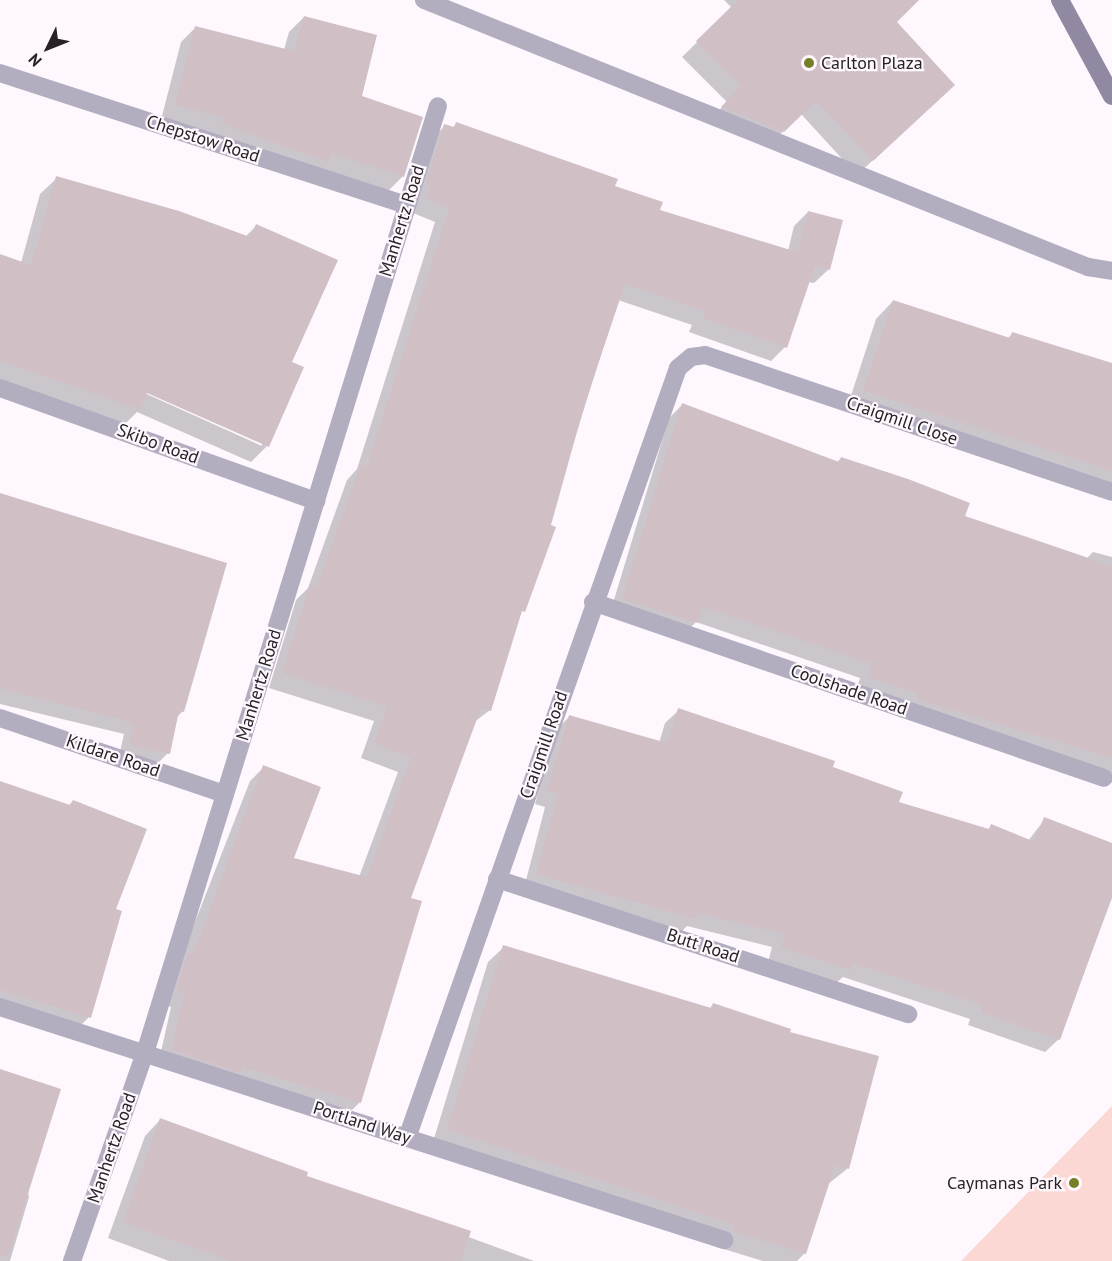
<!DOCTYPE html>
<html>
<head>
<meta charset="utf-8">
<style>
  body { margin:0 }
  #map { position:relative; width:1112px; height:1261px; overflow:hidden; background:#fef8fe; font-family:"PT Sans",sans-serif }
  div>[style] { position:absolute }
  [style*='--x'] { left:calc(var(--x)*1px); top:calc(var(--y)*1px); width:calc(var(--w)*1px); rotate:calc(var(--a)*1deg) }
  .green>* { inset:0; background:#fbd8d3 }
  .shadow>* { inset:0; background:#0003 }
  .building>* { inset:0; background:#d0c0c5 }
  .minor>* { height:18px; margin:-9px; padding:0 9px; transform-origin:9px; border-radius:9px; background:#b3aebf }
  .secondary>* { height:18px; margin:-9px; padding:0 9px; transform-origin:9px; border-radius:9px; background:#9089a1 }
  .dots>* { width:16px; height:16px; translate:-50% -50%; box-sizing:border-box; border:3px solid #fef8fe; border-radius:50% }
  span { translate:-50% -50%; white-space:nowrap; text-align:center; line-height:1.15; -webkit-text-stroke:4.5px #fef8fe; paint-order:stroke }
  .poi-label { font-size:18px; color:#262225 }
  .left { translate:0 -50%; text-align:left }
  .right { translate:-100% -50%; text-align:right }
  .street-label { font-size:18px; color:#262225 }
  .north { position:absolute; left:18px; top:18px; width:60px; height:60px; -webkit-text-stroke:4px #fef8fe; paint-order:stroke; rotate:227deg; font-size:16px; font-weight:700; line-height:24px; text-align:center; color:#262225 }
  .north::after { content:''; display:block; margin:auto; width:21px; height:27px; background:#262225; clip-path:polygon(50% 0,100% 100%,50% 72%,0 100%) }
</style>
</head>
<body>
<div id="map">
  <div class="green">
    <i style="clip-path:polygon(1112px 1106px,1112px 1261px,961px 1261px)"></i>
  </div>
  <div class="shadow">
    <i style="clip-path:polygon(724px 0,891px 0,895px 22px,939px 99px,857px 175px,801px 114px,768px 146px,708px 122px,727px 102px,682px 57px,732px 8px)"></i>
    <i style="clip-path:polygon(304px 17px,360px 97px,403px 176px,388px 191px,161px 120px,181px 42px,196px 27px,284px 50px,289px 32px)"></i>
    <i style="clip-path:polygon(457px 124px,616px 179px,613px 187px,658px 211px,788px 251px,794px 226px,808px 212px,829px 269px,814px 283px,808px 282px,785px 347px,771px 361px,689px 332px,692px 325px,618px 300px,490px 710px,473px 723px,409px 900px,360px 1102px,346px 1116px,158px 1065px,171px 1007px,163px 1004px,250px 781px,264px 767px,292px 859px,359px 877px,398px 772px,361px 758px,374px 721px,269px 688px,296px 600px,308px 588px,347px 480px,357px 469px,435px 222px,413px 213px,430px 140px,445px 126px,452px 128px)"></i>
    <i style="clip-path:polygon(evenodd,57px 178px,245px 237px,256px 226px,290px 363px,267px 446px,251px 462px,137px 412px,124px 425px,0 383px,0 256px,21px 263px,40px 194px,57px 178px,141px 388px,262px 443px,262px 446px,140px 391px,141px 388px)"></i>
    <i style="clip-path:polygon(893px 301px,1007px 339px,1012px 334px,1112px 364px,1112px 487px,847px 408px,876px 319px)"></i>
    <i style="clip-path:polygon(682px 405px,836px 463px,841px 458px,963px 517px,1087px 558px,1093px 552px,1112px 557px,1112px 783px,856px 691px,860px 678px,696px 622px,683px 635px,610px 613px,669px 418px)"></i>
    <i style="clip-path:polygon(0 494px,225px 564px,182px 712px,176px 718px,168px 753px,157px 764px,119px 756px,124px 734px,0 704px)"></i>
    <i style="clip-path:polygon(679px 710px,831px 768px,897px 803px,987px 830px,992px 826px,1028px 841px,1045px 819px,1112px 845px,1112px 898px,1059px 1039px,1045px 1052px,968px 1025px,970px 1019px,843px 977px,836px 983px,768px 962px,772px 947px,687px 926px,681px 932px,524px 888px,545px 807px,535px 804px,556px 730px,569px 717px,659px 743px,665px 723px)"></i>
    <i style="clip-path:polygon(0 783px,68px 806px,73px 801px,114px 910px,89px 1017px,75px 1031px,0 1008px)"></i>
    <i style="clip-path:polygon(504px 947px,709px 1009px,714px 1004px,847px 1169px,828px 1184px,805px 1253px,797px 1261px,763px 1261px,717px 1247px,432px 1145px,488px 962px)"></i>
    <i style="clip-path:polygon(0 1071px,29px 1197px,10px 1261px,0 1261px)"></i>
    <i style="clip-path:polygon(160px 1120px,305px 1177px,534px 1261px,169px 1261px,108px 1238px,145px 1136px)"></i>
  </div>
  <div class="building">
    <i style="clip-path:polygon(738px 0,919px 0,897px 22px,955px 85px,873px 161px,816px 101px,784px 132px,721px 107px,741px 86px,696px 41px)"></i>
    <i style="clip-path:polygon(304px 16px,377px 35px,362px 96px,423px 117px,404px 177px,331px 153px,328px 162px,222px 124px,224px 118px,175px 105px,195px 26px,294px 51px)"></i>
    <i style="clip-path:polygon(456px 122px,618px 179px,615px 186px,663px 202px,660px 210px,797px 252px,808px 211px,843px 220px,830px 270px,815px 266px,787px 348px,703px 318px,705px 311px,625px 284px,585px 403px,551px 525px,556px 527px,525px 612px,522px 611px,491px 711px,481px 708px,411px 898px,422px 901px,361px 1103px,242px 1067px,241px 1073px,172px 1050px,184px 993px,176px 990px,188px 953px,193px 955px,263px 765px,321px 787px,294px 858px,367px 877px,411px 758px,374px 743px,387px 707px,282px 673px,310px 584px,317px 586px,361px 464px,367px 466px,449px 208px,426px 199px,431px 186px,426px 184px,444px 124px,454px 127px)"></i>
    <i style="clip-path:polygon(56px 176px,179px 211px,250px 237px,256px 224px,338px 260px,292px 362px,304px 367px,269px 447px,147px 393px,141px 410px,0 361px,0 254px,31px 265px)"></i>
    <i style="clip-path:polygon(893px 300px,1010px 338px,1012px 332px,1112px 363px,1112px 471px,863px 390px)"></i>
    <i style="clip-path:polygon(682px 403px,839px 462px,841px 457px,908px 479px,970px 503px,965px 516px,1112px 566px,1112px 758px,916px 699px,918px 693px,868px 677px,872px 664px,702px 607px,698px 623px,622px 599px)"></i>
    <i style="clip-path:polygon(0 493px,227px 563px,184px 712px,179px 711px,170px 754px,130px 745px,134px 723px,0 688px)"></i>
    <i style="clip-path:polygon(678px 708px,835px 761px,833px 767px,903px 792px,899px 802px,989px 829px,991px 824px,1035px 842px,1044px 817px,1112px 843px,1112px 896px,1060px 1040px,981px 1012px,983px 1005px,853px 963px,851px 970px,781px 948px,785px 934px,698px 913px,696px 919px,536px 874px,558px 794px,547px 791px,569px 715px,667px 743px)"></i>
    <i style="clip-path:polygon(0 781px,70px 805px,73px 800px,147px 829px,116px 909px,122px 911px,91px 1018px,0 990px)"></i>
    <i style="clip-path:polygon(503px 945px,711px 1008px,713px 1003px,791px 1029px,790px 1032px,879px 1056px,849px 1169px,835px 1166px,806px 1254px,732px 1231px,734px 1225px,447px 1130px)"></i>
    <i style="clip-path:polygon(0 1069px,61px 1089px,8px 1257px,0 1256px)"></i>
    <i style="clip-path:polygon(160px 1118px,308px 1172px,307px 1176px,471px 1231px,461px 1261px,230px 1261px,123px 1222px)"></i>
  </div>
  <div class="minor">
    <i style="--x:424;--y:0;--w:716;--a:21.91"></i>
    <i style="--x:1088;--y:267;--w:24;--a:9"></i>
    <i style="--x:0;--y:73;--w:428;--a:18"></i>
    <i style="--x:0;--y:388;--w:336;--a:19.7"></i>
    <i style="--x:593;--y:602;--w:540;--a:19"></i>
    <i style="--x:0;--y:718;--w:237;--a:18.7"></i>
    <i style="--x:497;--y:879;--w:433;--a:18.2"></i>
    <i style="--x:0;--y:1007;--w:761;--a:17.84"></i>
    <i style="--x:407;--y:1138;--w:816;--a:-70.61"></i>
    <i style="--x:678;--y:368;--w:17;--a:-40"></i>
    <i style="--x:691;--y:357;--w:14;--a:-8"></i>
    <i style="--x:705;--y:355;--w:429;--a:18.6"></i>
    <i style="--x:72;--y:1261;--w:220;--a:-70.7"></i>
    <i style="--x:145;--y:1053;--w:991;--a:-72.81"></i>
  </div>
  <div class="secondary">
    <i style="--x:1060;--y:0;--w:109;--a:61.6"></i>
  </div>
  <div class="dots">
    <i style="left:809px;top:63px;background:#777e28"></i>
    <i style="left:1074px;top:1183px;background:#777e28"></i>
  </div>
  <div class="poi-label">
    <span class="left" style="left:821px;top:63px">Carlton Plaza</span>
    <span class="right" style="left:1062px;top:1183px">Caymanas Park</span>
  </div>
  <div class="street-label">
    <span style="left:203px;top:139px;rotate:18deg">Chepstow Road</span>
    <span style="left:402px;top:221px;rotate:-73deg">Manhertz Road</span>
    <span style="left:902px;top:421px;rotate:19deg">Craigmill Close</span>
    <span style="left:158px;top:444px;rotate:20deg">Skibo Road</span>
    <span style="left:259px;top:685px;rotate:-73deg">Manhertz Road</span>
    <span style="left:849px;top:690px;rotate:19deg">Coolshade Road</span>
    <span style="left:544px;top:745px;rotate:-71deg">Craigmill Road</span>
    <span style="left:113px;top:756px;rotate:19deg">Kildare Road</span>
    <span style="left:703px;top:946px;rotate:18deg">Butt Road</span>
    <span style="left:362px;top:1123px;rotate:18deg">Portland Way</span>
    <span style="left:112px;top:1148px;rotate:-71deg">Manhertz Road</span>
  </div>
  <div class="north">N</div>
</div>
</body>
</html>
